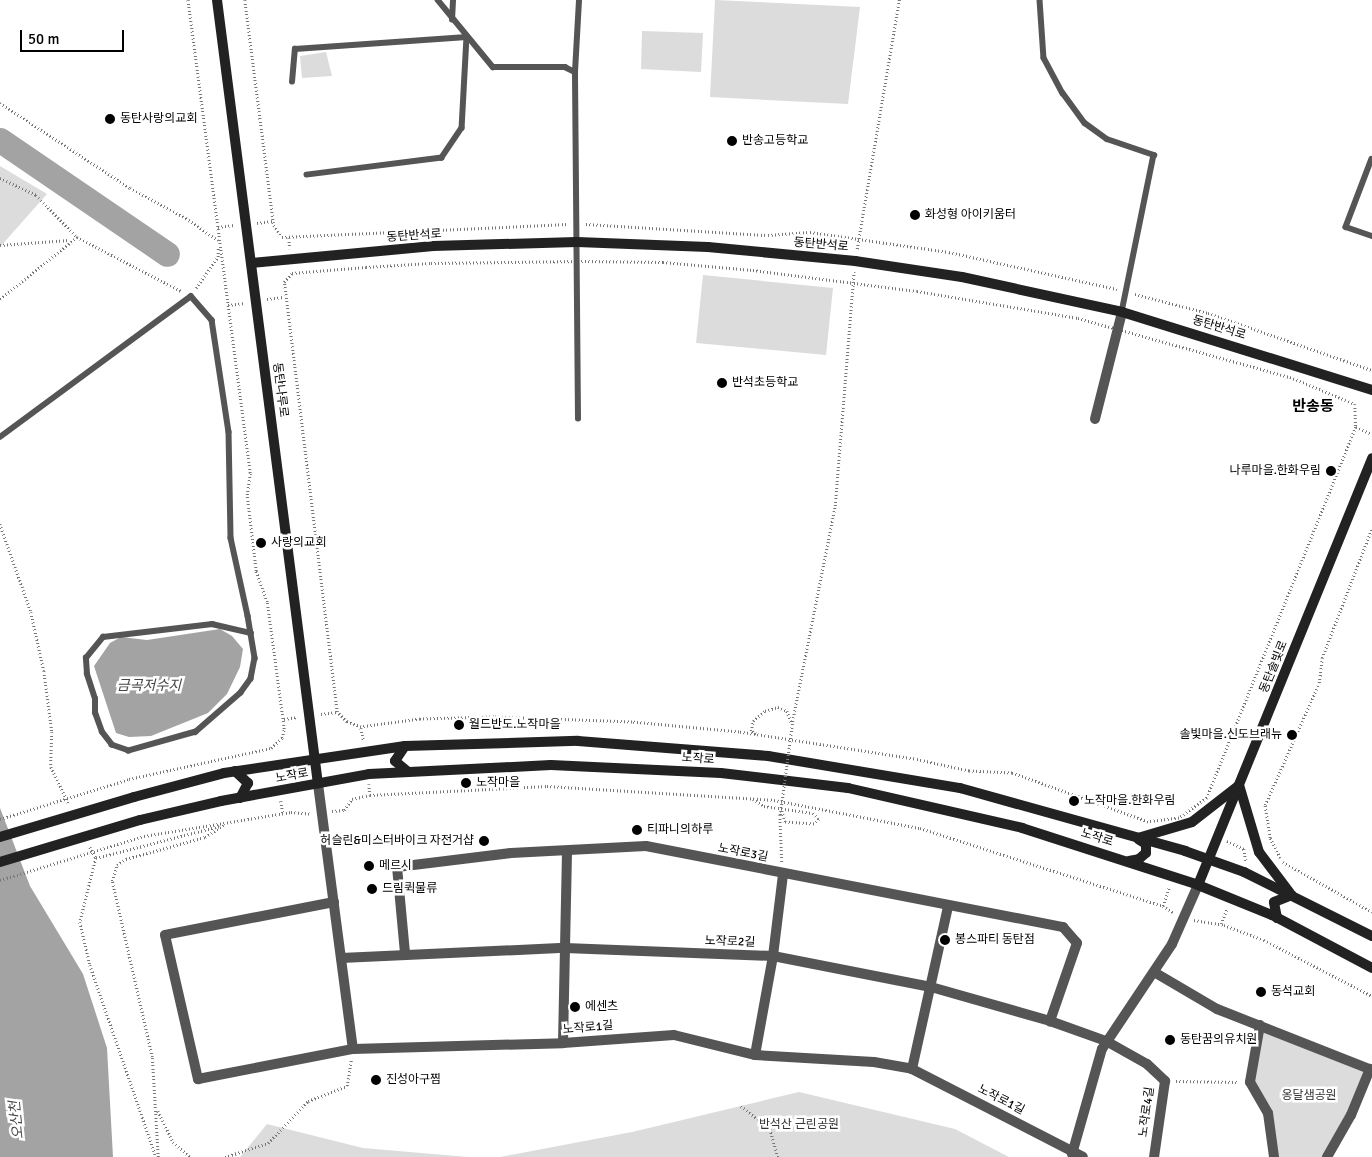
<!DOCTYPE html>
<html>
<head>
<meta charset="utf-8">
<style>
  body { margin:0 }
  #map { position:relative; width:1372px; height:1157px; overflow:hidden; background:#fff; font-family:Signika,"Noto Sans KR",sans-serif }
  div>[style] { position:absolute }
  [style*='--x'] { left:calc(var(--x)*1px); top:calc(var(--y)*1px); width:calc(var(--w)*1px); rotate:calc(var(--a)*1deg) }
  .green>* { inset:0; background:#dcdcdc }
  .water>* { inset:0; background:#a3a3a3 }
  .river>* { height:25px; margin:-12.5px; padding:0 12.5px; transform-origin:12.5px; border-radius:12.5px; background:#a3a3a3 }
  .path>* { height:2.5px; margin-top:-1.25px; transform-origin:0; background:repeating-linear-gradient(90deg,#777 0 1px,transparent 0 3.5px) }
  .lane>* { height:5.5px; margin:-2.75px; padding:0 2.75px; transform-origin:2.75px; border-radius:2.75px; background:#555 }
  .street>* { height:10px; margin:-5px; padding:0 5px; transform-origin:5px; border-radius:5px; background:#555 }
  .secondary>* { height:10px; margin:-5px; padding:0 5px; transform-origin:5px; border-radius:5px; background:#222 }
  .path-bridge>* { height:2.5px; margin-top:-1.25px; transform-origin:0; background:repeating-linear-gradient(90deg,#777 0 1px,transparent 0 3.5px) }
  .secondary-bridge>* { height:10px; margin:-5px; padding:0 5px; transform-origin:5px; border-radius:5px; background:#222 }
  .dots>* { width:14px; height:14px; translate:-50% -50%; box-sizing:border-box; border:2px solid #fff; border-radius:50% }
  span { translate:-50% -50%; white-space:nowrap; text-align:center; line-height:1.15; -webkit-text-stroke:5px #fff; paint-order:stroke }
  .poi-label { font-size:12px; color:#000 }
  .left { translate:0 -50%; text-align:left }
  .right { translate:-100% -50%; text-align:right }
  .street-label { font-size:12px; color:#000 }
  .park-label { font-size:12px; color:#333 }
  .water-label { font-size:14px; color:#444; font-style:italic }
  .quarter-label { font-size:15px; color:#000; font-weight:700 }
  .scale { position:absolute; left:20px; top:30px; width:104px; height:22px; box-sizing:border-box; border:2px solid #000; border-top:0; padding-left:6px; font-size:15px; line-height:18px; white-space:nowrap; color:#000; -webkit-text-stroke:4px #fff; paint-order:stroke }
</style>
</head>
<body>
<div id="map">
  <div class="green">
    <i style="clip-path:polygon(715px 0,860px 7px,848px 104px,710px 97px)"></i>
    <i style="clip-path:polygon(642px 31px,703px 33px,701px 72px,641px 69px)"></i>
    <i style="clip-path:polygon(326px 52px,332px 76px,302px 78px,300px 56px)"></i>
    <i style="clip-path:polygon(0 166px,47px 194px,0 247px)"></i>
    <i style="clip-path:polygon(703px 275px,833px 288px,826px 355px,696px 343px)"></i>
    <i style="clip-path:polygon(1262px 1030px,1367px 1072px,1325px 1157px,1276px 1157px,1270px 1114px,1253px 1084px)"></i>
    <i style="clip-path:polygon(799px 1092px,955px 1129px,1009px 1157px,500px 1157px,632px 1132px)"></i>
    <i style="clip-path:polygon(267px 1124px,363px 1148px,468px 1157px,240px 1157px)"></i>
  </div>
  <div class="water">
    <i style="clip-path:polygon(220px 629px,232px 636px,243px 649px,240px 667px,227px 694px,208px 713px,151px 736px,129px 737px,116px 733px,94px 666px,110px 643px,121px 637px,147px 640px)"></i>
    <i style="clip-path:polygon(0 808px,30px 886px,83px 974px,107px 1048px,113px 1157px,0 1157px)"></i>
  </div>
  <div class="river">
    <i style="--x:0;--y:140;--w:202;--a:34.3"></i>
  </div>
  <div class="path">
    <i style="--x:245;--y:0;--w:227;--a:82.7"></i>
    <i style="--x:274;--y:225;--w:14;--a:56"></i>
    <i style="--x:282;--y:237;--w:286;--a:-2.6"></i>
    <i style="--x:0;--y:103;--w:155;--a:33.2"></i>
    <i style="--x:130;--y:188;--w:64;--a:28.2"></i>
    <i style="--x:186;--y:218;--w:39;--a:35"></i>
    <i style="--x:0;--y:178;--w:40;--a:25"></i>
    <i style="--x:36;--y:195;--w:59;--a:45.7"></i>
    <i style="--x:77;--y:237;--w:117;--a:27.4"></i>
    <i style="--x:257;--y:223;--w:16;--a:-7"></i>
    <i style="--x:586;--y:224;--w:182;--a:3.5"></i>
    <i style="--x:768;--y:235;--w:42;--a:-4.1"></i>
    <i style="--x:810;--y:232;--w:140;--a:8.2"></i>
    <i style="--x:949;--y:252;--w:172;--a:12.4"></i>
    <i style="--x:218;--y:227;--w:16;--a:-7"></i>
    <i style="--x:289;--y:238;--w:11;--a:85"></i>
    <i style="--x:0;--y:245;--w:69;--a:-4.1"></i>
    <i style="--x:857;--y:249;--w:253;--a:-80.4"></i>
    <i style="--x:585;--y:261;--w:78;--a:0.7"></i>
    <i style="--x:663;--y:262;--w:90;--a:5.1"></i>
    <i style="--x:753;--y:270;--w:165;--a:7.3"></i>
    <i style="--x:917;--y:291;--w:163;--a:9.5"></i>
    <i style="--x:1078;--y:318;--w:220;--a:15.6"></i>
    <i style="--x:1290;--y:377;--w:70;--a:22.6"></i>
    <i style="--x:1355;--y:404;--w:23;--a:88"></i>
    <i style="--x:1356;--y:427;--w:400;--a:111.9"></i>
    <i style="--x:1207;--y:798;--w:34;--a:144"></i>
    <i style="--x:1179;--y:818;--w:31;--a:173"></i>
    <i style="--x:1148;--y:822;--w:145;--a:-160.2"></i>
    <i style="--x:1012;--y:773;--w:43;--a:-177.3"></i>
    <i style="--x:969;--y:771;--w:56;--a:-167.7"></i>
    <i style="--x:914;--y:759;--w:177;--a:-171.2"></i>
    <i style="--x:739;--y:732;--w:107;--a:-174.7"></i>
    <i style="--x:632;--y:722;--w:138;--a:-177.9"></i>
    <i style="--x:494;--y:717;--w:74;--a:178.5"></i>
    <i style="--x:420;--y:719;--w:60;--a:172.3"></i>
    <i style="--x:361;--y:727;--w:15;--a:-160"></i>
    <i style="--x:347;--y:722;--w:14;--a:-135"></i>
    <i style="--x:337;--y:712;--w:433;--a:-97"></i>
    <i style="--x:284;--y:282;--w:12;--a:-48"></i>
    <i style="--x:292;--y:273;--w:74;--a:-4.6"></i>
    <i style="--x:366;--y:267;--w:65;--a:-3.5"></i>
    <i style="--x:431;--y:263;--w:154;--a:-0.7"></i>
    <i style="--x:196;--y:288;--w:38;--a:-55"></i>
    <i style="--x:218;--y:257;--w:9;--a:-90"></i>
    <i style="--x:1135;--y:294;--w:75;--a:14.6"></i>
    <i style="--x:1208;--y:313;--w:174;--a:19.2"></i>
    <i style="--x:0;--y:299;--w:99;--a:-38.8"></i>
    <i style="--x:267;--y:299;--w:16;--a:-7"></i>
    <i style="--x:228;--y:305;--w:17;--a:-7"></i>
    <i style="--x:1356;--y:427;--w:17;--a:24"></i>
    <i style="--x:0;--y:524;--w:93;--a:70.6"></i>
    <i style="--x:31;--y:612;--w:60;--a:77.6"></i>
    <i style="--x:44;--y:671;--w:62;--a:82.5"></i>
    <i style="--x:52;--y:732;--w:35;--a:92"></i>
    <i style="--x:51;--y:767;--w:41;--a:64.1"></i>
    <i style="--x:321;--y:714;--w:16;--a:-7"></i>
    <i style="--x:793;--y:718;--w:216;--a:-78.8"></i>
    <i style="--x:835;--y:506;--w:235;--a:-85.4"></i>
    <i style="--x:284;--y:719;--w:14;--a:-8"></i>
    <i style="--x:361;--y:728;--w:14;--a:78"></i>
    <i style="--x:756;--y:734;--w:6;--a:-149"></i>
    <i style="--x:751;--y:731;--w:10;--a:-79"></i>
    <i style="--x:753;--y:721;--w:16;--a:-40"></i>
    <i style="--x:765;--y:711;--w:14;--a:-17"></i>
    <i style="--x:778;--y:707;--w:10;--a:24"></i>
    <i style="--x:787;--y:711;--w:14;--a:69"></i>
    <i style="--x:129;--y:779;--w:145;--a:-12.3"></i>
    <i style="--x:271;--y:748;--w:15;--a:-42"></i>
    <i style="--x:282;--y:738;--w:9;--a:-77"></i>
    <i style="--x:284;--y:729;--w:128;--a:-97.6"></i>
    <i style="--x:267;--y:602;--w:33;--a:-110"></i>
    <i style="--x:256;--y:571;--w:77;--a:-96.8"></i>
    <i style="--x:247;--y:495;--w:22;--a:-82"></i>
    <i style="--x:250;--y:473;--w:477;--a:-97.5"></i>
    <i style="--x:369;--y:784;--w:11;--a:85"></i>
    <i style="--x:753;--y:799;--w:13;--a:32"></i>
    <i style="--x:764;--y:806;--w:49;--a:8.1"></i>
    <i style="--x:813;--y:813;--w:8;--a:45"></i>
    <i style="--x:819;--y:819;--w:7;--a:135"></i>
    <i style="--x:814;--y:824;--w:29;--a:-176"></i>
    <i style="--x:785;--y:822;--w:13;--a:-108"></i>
    <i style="--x:281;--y:801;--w:12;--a:81"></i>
    <i style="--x:332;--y:811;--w:12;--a:-5"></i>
    <i style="--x:344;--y:810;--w:14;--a:-54"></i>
    <i style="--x:352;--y:799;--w:18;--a:-13"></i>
    <i style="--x:370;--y:795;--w:177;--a:-2.9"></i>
    <i style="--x:547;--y:786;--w:227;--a:3.5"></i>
    <i style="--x:774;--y:800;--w:149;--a:10.9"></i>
    <i style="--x:920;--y:828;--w:255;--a:17.8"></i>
    <i style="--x:1163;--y:906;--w:13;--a:32"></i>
    <i style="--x:780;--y:815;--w:47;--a:87.6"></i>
    <i style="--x:144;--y:836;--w:149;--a:-9.3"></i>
    <i style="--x:291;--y:812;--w:21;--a:5"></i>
    <i style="--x:1227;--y:841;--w:19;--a:25"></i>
    <i style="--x:1244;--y:849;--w:13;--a:81"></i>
    <i style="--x:90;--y:847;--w:13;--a:61"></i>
    <i style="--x:96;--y:858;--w:66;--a:104"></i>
    <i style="--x:80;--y:922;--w:44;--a:76.9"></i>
    <i style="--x:90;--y:965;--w:203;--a:71"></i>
    <i style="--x:96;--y:858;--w:128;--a:-14.5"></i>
    <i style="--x:1280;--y:858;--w:22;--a:-117"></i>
    <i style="--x:1270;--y:838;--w:33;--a:-99"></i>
    <i style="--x:1265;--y:805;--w:133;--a:-66.1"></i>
    <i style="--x:1319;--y:683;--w:25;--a:-83"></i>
    <i style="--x:1322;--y:658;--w:139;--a:-69"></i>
    <i style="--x:1283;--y:862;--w:102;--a:29.3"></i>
    <i style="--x:1163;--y:906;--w:19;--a:-72"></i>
    <i style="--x:1194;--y:920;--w:30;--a:9"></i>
    <i style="--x:1224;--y:925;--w:43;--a:20.6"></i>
    <i style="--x:1264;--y:940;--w:122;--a:27.4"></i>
    <i style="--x:1221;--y:924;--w:17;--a:-69"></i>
    <i style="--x:1176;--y:1081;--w:62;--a:0.9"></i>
    <i style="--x:741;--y:1106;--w:37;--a:38"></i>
    <i style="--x:770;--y:1129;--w:29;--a:74"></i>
    <i style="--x:158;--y:1111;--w:34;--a:64"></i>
    <i style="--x:173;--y:1142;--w:23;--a:41"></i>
    <i style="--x:158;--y:1157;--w:100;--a:-93.4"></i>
    <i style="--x:152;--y:1057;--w:180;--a:-102.8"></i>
    <i style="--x:112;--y:881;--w:17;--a:-73"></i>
    <i style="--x:117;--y:865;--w:11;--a:-34"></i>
    <i style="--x:126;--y:859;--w:82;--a:-15.6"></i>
    <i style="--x:205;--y:837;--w:22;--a:-32"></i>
    <i style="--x:225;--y:1157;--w:45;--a:-18"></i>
    <i style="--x:268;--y:1143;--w:58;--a:-46.4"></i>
    <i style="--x:308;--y:1101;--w:42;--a:-21"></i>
    <i style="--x:347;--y:1086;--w:26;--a:-81"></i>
  </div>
  <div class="lane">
    <i style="--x:438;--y:0;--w:87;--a:50.6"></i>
    <i style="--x:493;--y:67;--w:72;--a:0"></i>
    <i style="--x:565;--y:67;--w:11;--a:27"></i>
    <i style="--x:1040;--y:0;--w:58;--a:86.1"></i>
    <i style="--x:1044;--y:58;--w:40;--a:62"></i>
    <i style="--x:1063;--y:93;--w:37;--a:54"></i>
    <i style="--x:1085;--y:123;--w:27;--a:36"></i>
    <i style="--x:1107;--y:139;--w:50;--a:18.8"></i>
    <i style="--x:1154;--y:155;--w:160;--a:101.5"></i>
    <i style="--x:452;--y:20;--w:20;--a:-87"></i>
    <i style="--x:292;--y:82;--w:33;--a:-85"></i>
    <i style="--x:295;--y:49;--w:172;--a:-4"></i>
    <i style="--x:467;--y:37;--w:91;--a:93.1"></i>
    <i style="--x:462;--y:128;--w:36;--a:124"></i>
    <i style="--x:442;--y:158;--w:136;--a:172.8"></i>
    <i style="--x:1372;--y:159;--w:73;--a:110.9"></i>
    <i style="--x:1346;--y:227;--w:28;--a:19"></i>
    <i style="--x:578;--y:419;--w:347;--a:-90.5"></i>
    <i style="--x:575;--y:72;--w:72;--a:-86.8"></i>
    <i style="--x:0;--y:437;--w:237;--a:-36.4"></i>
    <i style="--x:191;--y:296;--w:32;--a:49"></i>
    <i style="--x:212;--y:320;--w:113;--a:81.4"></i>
    <i style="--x:229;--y:432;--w:106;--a:88.9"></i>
    <i style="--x:231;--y:538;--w:80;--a:77.7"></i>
    <i style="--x:248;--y:616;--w:43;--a:80.5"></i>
    <i style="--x:255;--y:658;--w:21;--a:101"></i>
    <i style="--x:251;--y:679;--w:17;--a:126"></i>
    <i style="--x:241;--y:693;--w:60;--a:139.1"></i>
    <i style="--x:196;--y:732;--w:70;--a:164.2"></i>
    <i style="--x:129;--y:751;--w:18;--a:-161"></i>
    <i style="--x:112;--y:745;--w:16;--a:-128"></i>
    <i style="--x:102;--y:732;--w:20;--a:-110"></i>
    <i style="--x:95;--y:713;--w:14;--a:-90"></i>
    <i style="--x:95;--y:699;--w:26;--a:-108"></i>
    <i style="--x:87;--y:674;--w:16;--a:-94"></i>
    <i style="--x:86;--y:658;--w:27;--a:-51"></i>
    <i style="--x:103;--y:637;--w:110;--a:-6.8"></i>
    <i style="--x:212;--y:624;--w:40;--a:13"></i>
  </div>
  <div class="street">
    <i style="--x:1095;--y:419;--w:110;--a:-75.8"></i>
    <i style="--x:318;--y:784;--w:267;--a:82.5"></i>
    <i style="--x:334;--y:902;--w:172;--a:169"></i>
    <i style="--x:165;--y:935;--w:148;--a:77.1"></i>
    <i style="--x:198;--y:1079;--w:158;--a:-11"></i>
    <i style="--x:353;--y:1049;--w:210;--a:-1.6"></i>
    <i style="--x:563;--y:1043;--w:111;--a:-4.1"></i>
    <i style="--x:674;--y:1035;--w:83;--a:13.9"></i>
    <i style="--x:755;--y:1055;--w:119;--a:3.4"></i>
    <i style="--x:874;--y:1062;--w:39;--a:10"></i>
    <i style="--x:912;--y:1069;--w:192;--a:27.2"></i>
    <i style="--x:405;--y:953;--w:86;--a:-95.3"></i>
    <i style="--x:397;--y:867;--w:115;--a:-7"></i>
    <i style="--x:511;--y:853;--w:135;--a:-3"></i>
    <i style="--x:646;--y:846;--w:425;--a:11"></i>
    <i style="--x:1063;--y:927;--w:21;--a:49"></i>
    <i style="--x:1077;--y:943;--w:83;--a:109.1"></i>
    <i style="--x:341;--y:958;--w:224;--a:-2.6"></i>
    <i style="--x:565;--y:948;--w:208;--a:2.2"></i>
    <i style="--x:773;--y:956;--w:161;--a:11.1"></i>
    <i style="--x:931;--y:987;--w:124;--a:15.9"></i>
    <i style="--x:1050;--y:1021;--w:59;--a:19.7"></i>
    <i style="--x:1106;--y:1041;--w:47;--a:29.3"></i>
    <i style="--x:1147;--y:1064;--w:25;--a:43"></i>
    <i style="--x:1165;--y:1081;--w:77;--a:98.2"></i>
    <i style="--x:1154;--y:972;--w:73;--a:30.4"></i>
    <i style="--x:1217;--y:1009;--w:167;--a:21.5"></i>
    <i style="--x:1260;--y:1025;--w:58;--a:100"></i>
    <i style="--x:1250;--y:1082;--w:36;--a:60"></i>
    <i style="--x:1268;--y:1113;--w:44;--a:82.2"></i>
    <i style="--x:563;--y:1043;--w:192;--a:-88.8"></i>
    <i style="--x:755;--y:1055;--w:101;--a:-79.7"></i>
    <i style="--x:773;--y:956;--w:83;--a:-83"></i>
    <i style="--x:912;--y:1069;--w:167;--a:-77.5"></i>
    <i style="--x:1072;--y:1154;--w:109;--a:-74.1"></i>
    <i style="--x:1102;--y:1049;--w:126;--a:-56.3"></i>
    <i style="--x:1172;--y:944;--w:64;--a:-66.2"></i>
    <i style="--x:1327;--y:1157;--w:48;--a:-60.3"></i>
    <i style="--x:1351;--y:1115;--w:50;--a:-67.6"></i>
  </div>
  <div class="secondary">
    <i style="--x:217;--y:0;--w:790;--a:82.66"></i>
    <i style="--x:251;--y:263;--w:183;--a:-5.3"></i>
    <i style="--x:433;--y:246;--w:144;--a:-1.6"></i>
    <i style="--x:577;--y:242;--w:131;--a:2.2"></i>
    <i style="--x:708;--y:247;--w:148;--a:5.4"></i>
    <i style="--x:855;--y:261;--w:108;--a:8.5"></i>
    <i style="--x:962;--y:277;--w:164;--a:12.3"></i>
    <i style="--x:1122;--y:312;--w:262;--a:17.3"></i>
    <i style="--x:405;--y:746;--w:18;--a:124"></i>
    <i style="--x:395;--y:761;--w:17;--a:40"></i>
    <i style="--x:235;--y:771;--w:18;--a:43"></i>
    <i style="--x:248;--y:783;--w:17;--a:118"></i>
    <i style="--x:1239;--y:785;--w:70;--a:73.4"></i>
    <i style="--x:1259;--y:852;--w:51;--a:52.9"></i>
    <i style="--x:134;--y:797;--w:93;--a:-14.9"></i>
    <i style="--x:224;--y:773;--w:183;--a:-8.5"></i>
    <i style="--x:405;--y:746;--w:173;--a:-1.7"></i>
    <i style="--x:578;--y:741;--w:191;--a:4.5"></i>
    <i style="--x:768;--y:756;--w:195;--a:9.5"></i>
    <i style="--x:960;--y:788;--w:234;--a:15.6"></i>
    <i style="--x:1185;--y:851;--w:63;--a:19.6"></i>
    <i style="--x:1244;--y:872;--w:143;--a:26.6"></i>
    <i style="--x:140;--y:820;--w:83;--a:-13.2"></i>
    <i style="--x:221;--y:801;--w:150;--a:-10.3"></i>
    <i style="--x:369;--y:774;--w:182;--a:-2.8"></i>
    <i style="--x:551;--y:765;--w:170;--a:2.7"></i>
    <i style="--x:721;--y:773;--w:128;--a:6.7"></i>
    <i style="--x:848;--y:788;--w:179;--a:12.9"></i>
    <i style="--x:1022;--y:828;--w:185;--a:17.9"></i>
    <i style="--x:1198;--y:885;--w:80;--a:22.1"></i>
    <i style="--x:1272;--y:915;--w:113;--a:27.9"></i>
    <i style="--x:1138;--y:838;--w:56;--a:-16.5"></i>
    <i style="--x:1192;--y:822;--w:57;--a:-37.9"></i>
    <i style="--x:1129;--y:861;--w:10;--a:-11"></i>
    <i style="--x:1139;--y:859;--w:9;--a:-41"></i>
    <i style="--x:1146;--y:853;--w:9;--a:-90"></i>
    <i style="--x:1146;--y:844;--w:9;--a:-148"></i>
    <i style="--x:1198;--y:885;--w:461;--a:-67.8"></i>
    <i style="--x:1277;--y:918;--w:16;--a:-101"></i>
    <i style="--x:1274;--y:902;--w:19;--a:-21"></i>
  </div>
  <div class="path-bridge">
    <i style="--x:780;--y:815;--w:98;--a:-82.4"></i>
    <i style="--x:0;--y:819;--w:135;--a:-17.2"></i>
    <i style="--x:0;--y:880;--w:151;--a:-17"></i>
  </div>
  <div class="secondary-bridge">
    <i style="--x:0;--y:837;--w:140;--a:-16.6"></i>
    <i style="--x:0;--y:862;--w:146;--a:-16.7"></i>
  </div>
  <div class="dots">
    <i style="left:110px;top:119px;background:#000"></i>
    <i style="left:732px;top:141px;background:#000"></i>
    <i style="left:915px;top:215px;background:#000"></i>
    <i style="left:722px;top:383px;background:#000"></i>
    <i style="left:1331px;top:471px;background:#000"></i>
    <i style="left:261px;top:543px;background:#000"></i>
    <i style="left:459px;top:725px;background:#000"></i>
    <i style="left:1292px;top:735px;background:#000"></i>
    <i style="left:466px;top:783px;background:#000"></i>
    <i style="left:1074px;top:801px;background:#000"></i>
    <i style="left:637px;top:830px;background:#000"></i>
    <i style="left:484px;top:841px;background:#000"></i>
    <i style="left:369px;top:866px;background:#000"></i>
    <i style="left:372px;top:889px;background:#000"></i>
    <i style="left:945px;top:940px;background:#000"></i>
    <i style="left:1261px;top:992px;background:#000"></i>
    <i style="left:575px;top:1007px;background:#000"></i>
    <i style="left:1170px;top:1040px;background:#000"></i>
    <i style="left:376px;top:1080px;background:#000"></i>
  </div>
  <div class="poi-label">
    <span class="left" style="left:120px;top:119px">동탄사랑의교회</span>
    <span class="left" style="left:742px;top:141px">반송고등학교</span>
    <span class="left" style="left:925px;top:215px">화성형 아이키움터</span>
    <span class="left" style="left:732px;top:383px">반석초등학교</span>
    <span class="right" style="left:1321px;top:471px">나루마을.한화우림</span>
    <span class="left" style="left:271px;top:543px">사랑의교회</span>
    <span class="left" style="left:469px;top:725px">월드반도.노작마을</span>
    <span class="right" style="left:1282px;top:735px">솔빛마을.신도브래뉴</span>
    <span class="left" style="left:476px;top:783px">노작마을</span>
    <span class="left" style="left:1084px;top:801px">노작마을.한화우림</span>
    <span class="left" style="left:647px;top:830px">티파니의하루</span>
    <span class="right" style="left:474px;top:841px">허슬린&amp;미스터바이크 자전거샵</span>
    <span class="left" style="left:379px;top:866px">메르시</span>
    <span class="left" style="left:382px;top:889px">드림퀵물류</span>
    <span class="left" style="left:955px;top:940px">봉스파티 동탄점</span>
    <span class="left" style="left:1271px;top:992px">동석교회</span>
    <span class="left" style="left:585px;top:1007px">에센츠</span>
    <span class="left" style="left:1180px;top:1040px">동탄꿈의유치원</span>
    <span class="left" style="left:386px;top:1080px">진성아구찜</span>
  </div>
  <div class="street-label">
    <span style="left:414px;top:236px;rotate:-4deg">동탄반석로</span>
    <span style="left:821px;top:245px;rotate:5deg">동탄반석로</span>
    <span style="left:1219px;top:328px;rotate:17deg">동탄반석로</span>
    <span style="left:280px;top:390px;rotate:83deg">동탄나루로</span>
    <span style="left:1274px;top:667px;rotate:-68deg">동탄솔빛로</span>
    <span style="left:698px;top:759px;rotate:4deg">노작로</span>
    <span style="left:292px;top:776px;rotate:-10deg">노작로</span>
    <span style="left:1097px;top:838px;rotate:17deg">노작로</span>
    <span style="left:743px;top:853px;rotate:11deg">노작로3길</span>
    <span style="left:730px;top:942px;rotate:2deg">노작로2길</span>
    <span style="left:588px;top:1028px;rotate:-5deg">노작로1길</span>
    <span style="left:1001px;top:1100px;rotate:27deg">노작로1길</span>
    <span style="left:1147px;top:1112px;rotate:-82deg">노작로4길</span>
  </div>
  <div class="park-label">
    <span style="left:1309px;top:1096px">옹달샘공원</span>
    <span style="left:799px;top:1125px">반석산 근린공원</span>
  </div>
  <div class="water-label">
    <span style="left:149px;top:686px">금곡저수지</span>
    <span style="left:17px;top:1120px;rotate:-96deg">오산천</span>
  </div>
  <div class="quarter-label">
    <span style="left:1313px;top:407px">반송동</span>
  </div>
  <div class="scale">50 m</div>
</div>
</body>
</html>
